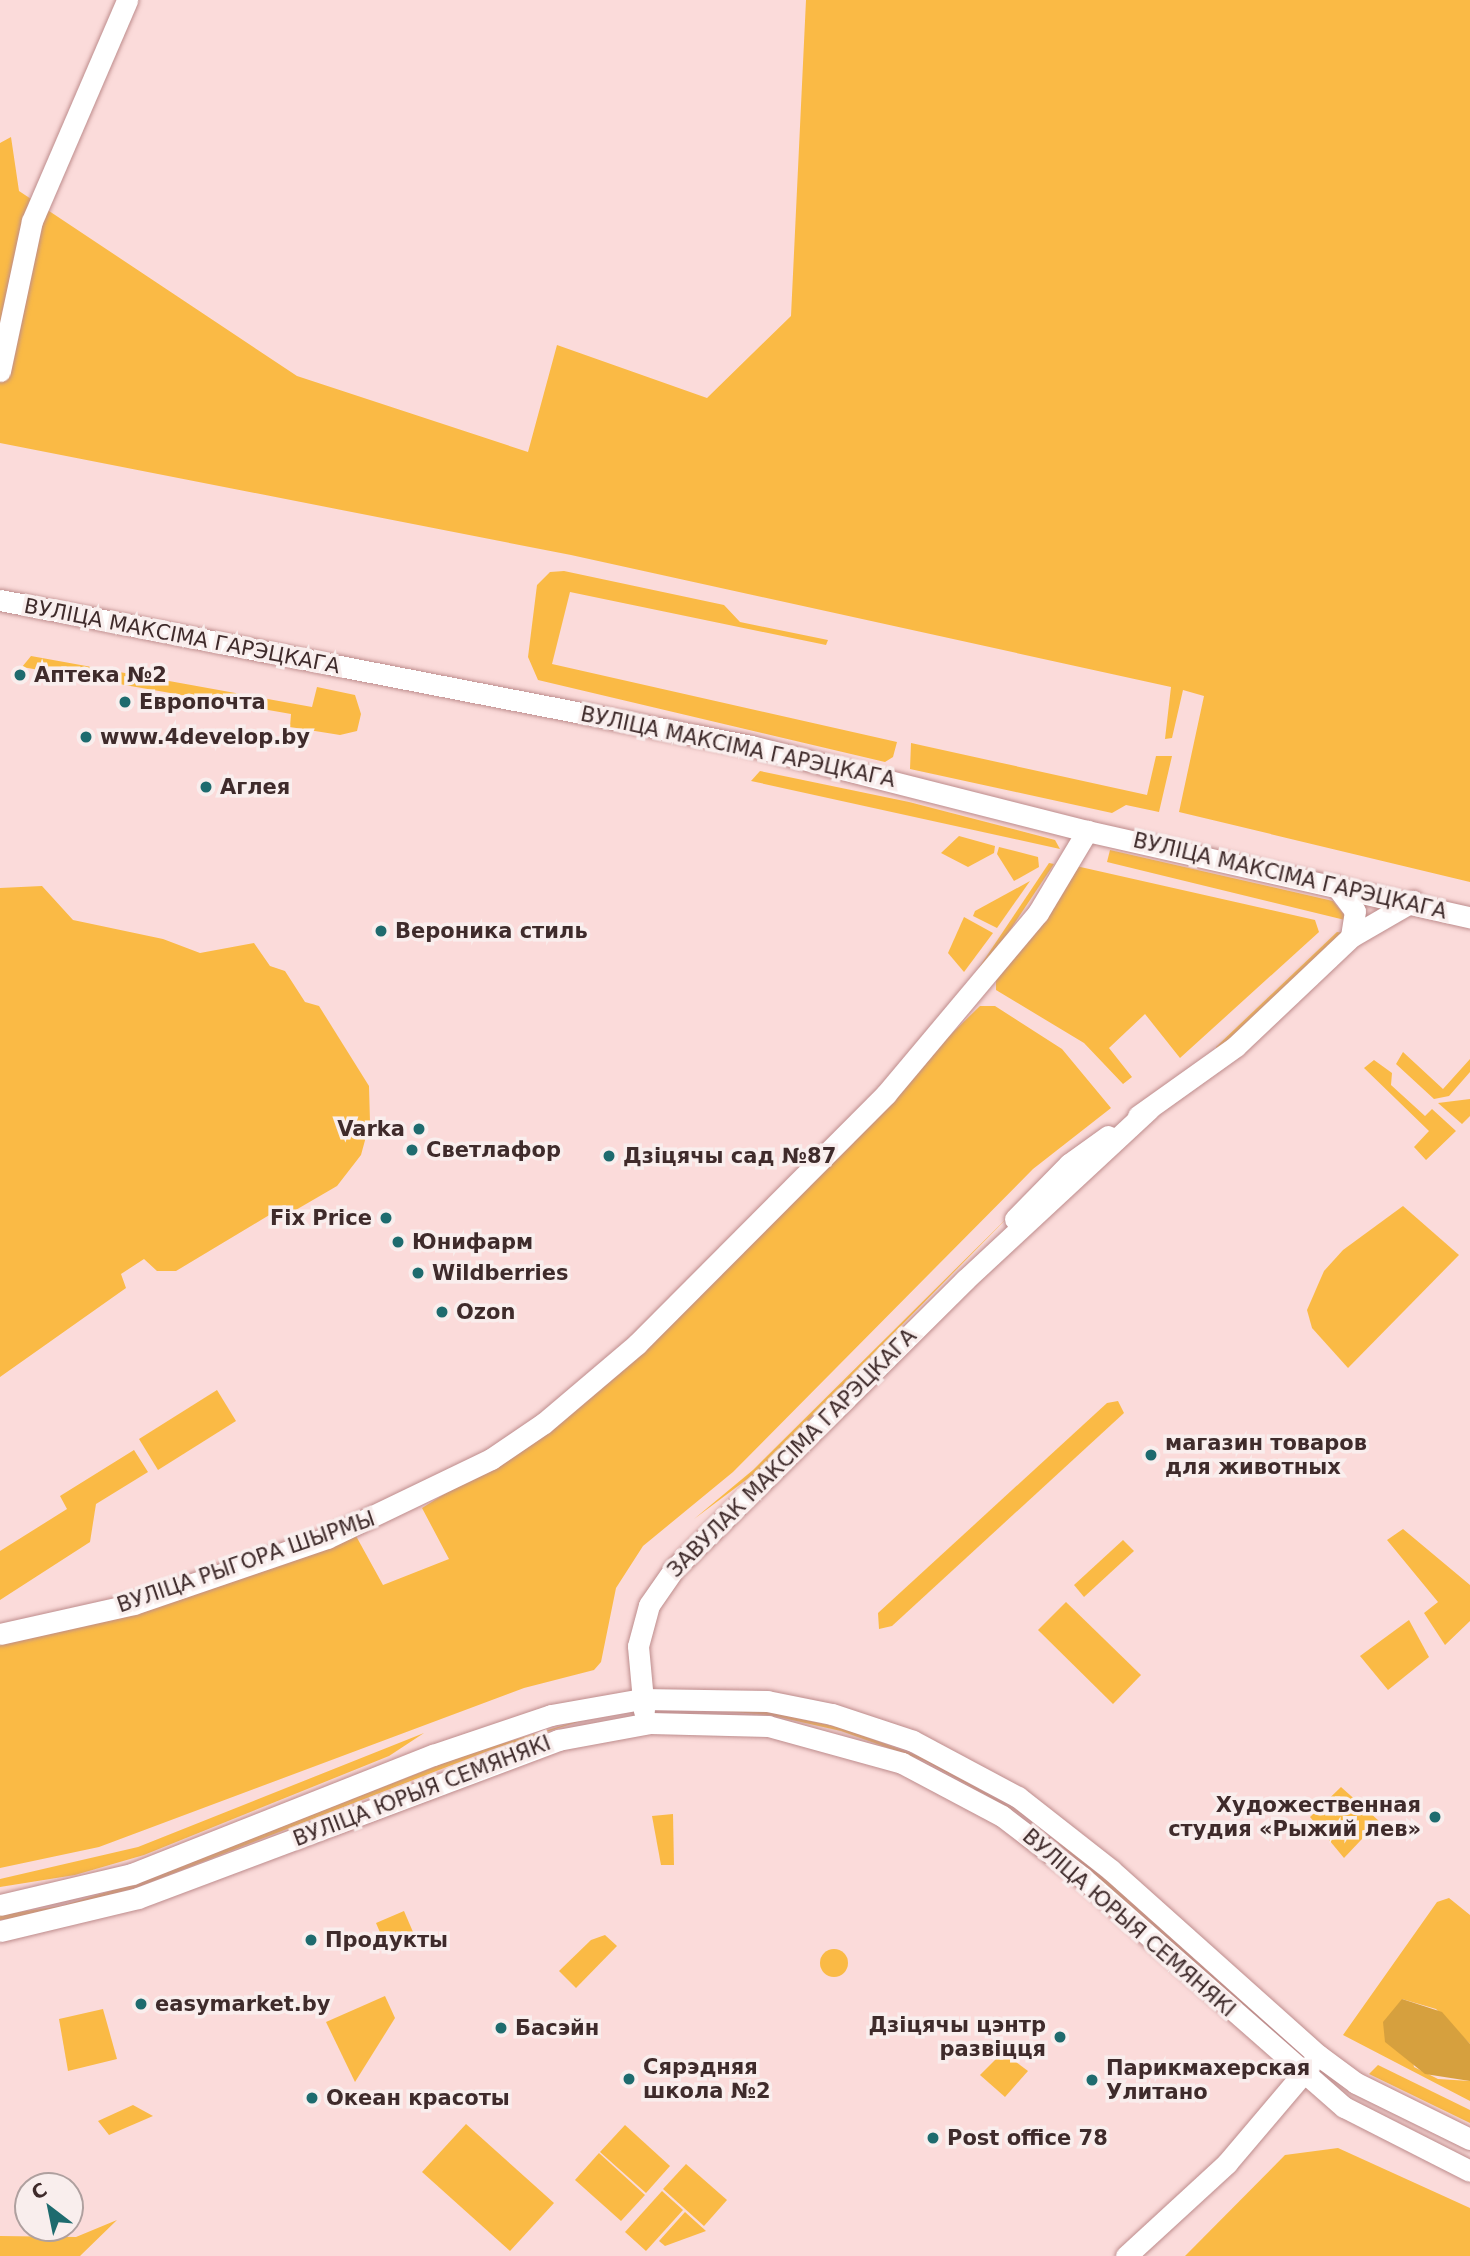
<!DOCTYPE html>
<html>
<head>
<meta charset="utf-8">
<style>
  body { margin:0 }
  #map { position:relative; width:1470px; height:2256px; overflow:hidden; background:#fbdbda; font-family:"DejaVu Sans",sans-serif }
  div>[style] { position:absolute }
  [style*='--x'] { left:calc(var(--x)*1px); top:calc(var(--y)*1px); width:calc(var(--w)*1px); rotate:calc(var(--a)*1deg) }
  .green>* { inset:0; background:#faba45 }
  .round { border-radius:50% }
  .forest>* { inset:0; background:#d6a03e }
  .roads { filter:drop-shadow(0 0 2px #bd8c8c) drop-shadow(0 0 2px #bd8c8c) }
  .secondary>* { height:21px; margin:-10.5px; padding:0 10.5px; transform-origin:10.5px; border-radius:10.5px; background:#fff }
  .dots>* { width:19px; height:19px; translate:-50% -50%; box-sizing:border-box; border:4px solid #f9eeed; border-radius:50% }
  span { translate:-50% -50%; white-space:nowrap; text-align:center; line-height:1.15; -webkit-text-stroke:7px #f9eeed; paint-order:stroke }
  .street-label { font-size:21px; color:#3f2b2b }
  .poi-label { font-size:21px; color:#3f2b2b; font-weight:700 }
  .left { translate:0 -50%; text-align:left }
  .right { translate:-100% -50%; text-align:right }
  .north { position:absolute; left:14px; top:2172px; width:70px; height:70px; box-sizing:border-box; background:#f9eeed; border:2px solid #afa09f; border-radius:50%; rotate:328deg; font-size:19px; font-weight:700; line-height:28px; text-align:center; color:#3f2b2b }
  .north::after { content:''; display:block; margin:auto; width:24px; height:32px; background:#1e6b6e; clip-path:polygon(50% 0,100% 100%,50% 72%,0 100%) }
</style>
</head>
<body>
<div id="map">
  <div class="green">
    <i style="clip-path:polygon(806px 0,1470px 0,1470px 882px,1179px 812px,1204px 696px,1183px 690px,1172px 738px,1165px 739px,1171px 687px,571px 555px,0 443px,0 143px,11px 137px,19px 191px,297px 376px,528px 452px,557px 345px,707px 398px,791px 316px)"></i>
    <i style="clip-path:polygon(564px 571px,724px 605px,740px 622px,828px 640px,826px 645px,570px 592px,552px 664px,897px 742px,893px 757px,885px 762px,538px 680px,528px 657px,537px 585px,550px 572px)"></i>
    <i style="clip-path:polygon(31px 656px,312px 707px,317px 687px,355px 695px,361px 714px,357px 731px,340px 735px,290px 727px,291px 714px,22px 667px)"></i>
    <i style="clip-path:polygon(911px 743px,1147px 795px,1156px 756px,1172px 756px,1159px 812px,1126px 805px,1112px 813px,910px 769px)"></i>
    <i style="clip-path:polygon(760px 771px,909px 802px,1055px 840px,1060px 849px,751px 781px)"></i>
    <i style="clip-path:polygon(959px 836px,995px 846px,994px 853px,968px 867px,941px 853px)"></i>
    <i style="clip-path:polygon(999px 847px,1038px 857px,1039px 867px,1014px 881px,997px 854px)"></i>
    <i style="clip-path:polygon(1110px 850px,1333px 901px,1349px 921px,1107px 862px)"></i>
    <i style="clip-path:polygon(1049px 863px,1054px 864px,988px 963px,978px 969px)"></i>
    <i style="clip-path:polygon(1076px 866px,1315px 920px,1319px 932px,1180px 1058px,1145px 1014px,1109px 1048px,1132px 1077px,1123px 1084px,1084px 1043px,996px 990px,996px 981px)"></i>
    <i style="clip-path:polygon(1030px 881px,997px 928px,973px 916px,975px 911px)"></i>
    <i style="clip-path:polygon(42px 886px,73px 920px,163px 939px,200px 953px,254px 943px,270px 966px,285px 971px,305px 1002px,319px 1006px,369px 1086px,370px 1122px,361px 1155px,337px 1186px,282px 1218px,276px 1211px,176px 1271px,157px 1271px,144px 1259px,121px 1274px,126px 1288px,0 1377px,0 888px)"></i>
    <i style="clip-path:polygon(964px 917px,993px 933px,964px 972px,948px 953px)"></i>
    <i style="clip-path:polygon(1337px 932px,1345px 933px,1217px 1051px,1216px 1047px)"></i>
    <i style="clip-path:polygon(980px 1006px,995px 1006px,1062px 1049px,1111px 1108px,1033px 1169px,733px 1472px,643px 1546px,616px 1588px,601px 1662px,594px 1670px,524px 1688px,99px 1847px,0 1868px,0 1641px,356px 1536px,383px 1585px,449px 1559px,422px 1508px,542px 1433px)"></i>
    <i style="clip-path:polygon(1403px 1052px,1443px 1089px,1470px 1059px,1470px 1072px,1449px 1096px,1434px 1099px,1396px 1064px)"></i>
    <i style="clip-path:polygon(1374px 1060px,1392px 1073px,1391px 1085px,1425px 1116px,1432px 1109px,1456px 1131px,1426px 1160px,1414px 1147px,1429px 1131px,1364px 1068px)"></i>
    <i style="clip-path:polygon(1470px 1099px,1470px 1116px,1462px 1124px,1438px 1103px)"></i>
    <i style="clip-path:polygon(1403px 1206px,1459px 1255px,1348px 1368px,1312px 1328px,1307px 1310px,1324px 1271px,1343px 1250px)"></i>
    <i style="clip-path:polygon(1015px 1210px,758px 1471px,694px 1519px,753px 1470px)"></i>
    <i style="clip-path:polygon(217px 1390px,236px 1421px,158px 1470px,139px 1439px)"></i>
    <i style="clip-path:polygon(1118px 1401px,1124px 1413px,892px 1626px,879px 1629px,878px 1613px,1107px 1403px)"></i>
    <i style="clip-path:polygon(134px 1450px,148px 1472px,96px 1504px,90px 1542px,0 1600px,0 1551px,67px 1509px,60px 1496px)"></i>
    <i style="clip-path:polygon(1403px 1529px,1470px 1585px,1470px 1621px,1445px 1645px,1424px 1613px,1438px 1602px,1387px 1540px)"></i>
    <i style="clip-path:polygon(1123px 1540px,1134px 1551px,1084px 1597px,1074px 1585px)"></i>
    <i style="clip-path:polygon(1066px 1602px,1141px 1675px,1113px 1704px,1038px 1630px)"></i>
    <i style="clip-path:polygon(1409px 1620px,1429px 1657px,1388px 1690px,1360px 1656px)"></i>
    <i style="clip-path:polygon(673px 1707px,769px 1712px,842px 1728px,926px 1759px,1029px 1818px,925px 1761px,841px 1731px,770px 1715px)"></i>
    <i style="clip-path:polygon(599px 1715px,493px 1749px,135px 1888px,28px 1916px,0 1920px,0 1915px,61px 1906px,134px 1884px,470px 1753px)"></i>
    <i style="clip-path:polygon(424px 1733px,389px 1756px,144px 1855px,75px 1875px,0 1887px,0 1879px,138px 1847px)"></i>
    <i style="clip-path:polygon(1341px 1787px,1379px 1821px,1344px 1858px,1310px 1817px)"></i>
    <i style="clip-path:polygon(673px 1814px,674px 1865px,661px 1865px,652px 1816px)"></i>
    <i style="clip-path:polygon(1038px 1824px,1118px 1890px,1275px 2030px,1197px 1968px)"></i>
    <i style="clip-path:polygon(1449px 1898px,1470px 1915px,1470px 2044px,1436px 2009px,1402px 1999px,1414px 2067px,1438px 2079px,1470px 2081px,1470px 2101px,1343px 2035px,1437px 1902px)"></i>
    <i style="clip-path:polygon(404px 1911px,416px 1939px,388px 1951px,376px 1923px)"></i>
    <i style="clip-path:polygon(605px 1935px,617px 1946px,576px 1988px,559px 1971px,591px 1940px)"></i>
    <i class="round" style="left:820px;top:1949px;width:28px;height:28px"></i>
    <i style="clip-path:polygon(385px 1996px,395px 2018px,355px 2082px,326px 2022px)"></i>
    <i style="clip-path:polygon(103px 2009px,117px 2059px,68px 2071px,59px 2019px)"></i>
    <i style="clip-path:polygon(1003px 2052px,1028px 2071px,1005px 2097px,980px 2075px)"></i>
    <i style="clip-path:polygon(1378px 2065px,1470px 2110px,1470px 2123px,1369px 2074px)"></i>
    <i style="clip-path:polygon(133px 2105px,153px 2116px,109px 2135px,98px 2121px)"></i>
    <i style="clip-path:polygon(466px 2124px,554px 2203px,510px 2251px,422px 2172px)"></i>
    <i style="clip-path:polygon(625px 2125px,670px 2166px,646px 2193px,600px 2152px)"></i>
    <i style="clip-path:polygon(1338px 2148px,1470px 2208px,1470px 2256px,1185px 2256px,1285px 2155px)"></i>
    <i style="clip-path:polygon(599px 2153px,645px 2195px,621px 2221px,575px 2180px)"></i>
    <i style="clip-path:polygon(686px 2164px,727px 2200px,704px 2226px,663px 2189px)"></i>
    <i style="clip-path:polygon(662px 2191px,683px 2210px,646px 2251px,625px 2232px)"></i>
    <i style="clip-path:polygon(685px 2212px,706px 2231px,665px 2246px,659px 2241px)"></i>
    <i style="clip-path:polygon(117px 2220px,80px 2256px,0 2256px,0 2236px,76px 2237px)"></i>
  </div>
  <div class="forest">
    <i style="clip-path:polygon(1402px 1999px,1442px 2012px,1470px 2044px,1470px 2081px,1425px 2074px,1385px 2042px,1383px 2022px)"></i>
  </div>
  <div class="roads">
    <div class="secondary">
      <i style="--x:0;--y:371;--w:153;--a:-78"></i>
      <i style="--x:32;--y:221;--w:241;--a:-66.7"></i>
      <i style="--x:0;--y:600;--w:765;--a:11"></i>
      <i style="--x:751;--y:746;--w:347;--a:14.2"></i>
      <i style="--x:1087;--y:831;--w:393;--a:12.7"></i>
      <i style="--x:1336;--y:886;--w:31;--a:53"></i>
      <i style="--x:1355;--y:911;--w:26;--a:99"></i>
      <i style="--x:1138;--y:1116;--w:120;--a:-35.5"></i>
      <i style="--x:1236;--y:1046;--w:158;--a:-43.5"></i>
      <i style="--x:1351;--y:937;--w:72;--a:-30.1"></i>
      <i style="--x:1015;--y:1219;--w:77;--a:-45.5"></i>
      <i style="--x:1069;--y:1164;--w:48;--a:-35.7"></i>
      <i style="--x:0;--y:1634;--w:137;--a:-12.6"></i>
      <i style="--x:134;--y:1604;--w:204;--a:-18.9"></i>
      <i style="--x:327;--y:1538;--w:182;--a:-25.7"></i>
      <i style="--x:491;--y:1459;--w:64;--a:-34.2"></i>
      <i style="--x:544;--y:1423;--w:122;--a:-40.3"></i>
      <i style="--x:637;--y:1344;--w:353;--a:-45.1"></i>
      <i style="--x:886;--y:1094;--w:236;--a:-50"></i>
      <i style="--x:1038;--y:913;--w:96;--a:-59.1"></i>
      <i style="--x:644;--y:1711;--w:65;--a:-95.3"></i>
      <i style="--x:638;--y:1646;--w:42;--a:-75"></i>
      <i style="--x:649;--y:1605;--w:44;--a:-55.2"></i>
      <i style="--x:674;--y:1569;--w:410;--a:-44.8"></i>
      <i style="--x:965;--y:1280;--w:251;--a:-42.9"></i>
      <i style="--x:0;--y:1905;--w:136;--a:-13.2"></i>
      <i style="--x:132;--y:1874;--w:324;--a:-21.6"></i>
      <i style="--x:433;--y:1755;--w:125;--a:-18.7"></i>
      <i style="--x:551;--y:1715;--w:92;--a:-10"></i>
      <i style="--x:642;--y:1699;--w:125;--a:0.9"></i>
      <i style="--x:767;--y:1701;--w:66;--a:11.3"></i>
      <i style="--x:832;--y:1714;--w:85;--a:18.4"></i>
      <i style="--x:913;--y:1741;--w:119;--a:28.1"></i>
      <i style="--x:1018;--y:1797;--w:118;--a:38.1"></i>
      <i style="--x:1111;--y:1870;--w:278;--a:41.8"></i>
      <i style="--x:1318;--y:2055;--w:47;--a:36.4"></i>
      <i style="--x:1356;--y:2083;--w:127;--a:26.2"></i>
      <i style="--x:0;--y:1931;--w:142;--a:-13.4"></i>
      <i style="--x:138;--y:1898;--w:449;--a:-20.6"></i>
      <i style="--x:558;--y:1740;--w:94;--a:-10.5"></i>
      <i style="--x:650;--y:1723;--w:118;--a:1.5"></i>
      <i style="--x:768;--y:1726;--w:139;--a:15.4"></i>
      <i style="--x:902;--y:1763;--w:113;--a:27.9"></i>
      <i style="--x:1002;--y:1816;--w:102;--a:37.4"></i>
      <i style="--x:1083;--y:1878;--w:347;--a:41.3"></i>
      <i style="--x:1344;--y:2107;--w:141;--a:26.9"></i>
      <i style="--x:1126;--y:2256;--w:137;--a:-42.6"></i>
      <i style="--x:1227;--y:2163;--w:128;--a:-49.7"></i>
    </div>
  </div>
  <div class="dots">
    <i style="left:20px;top:675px;background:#1e6b6e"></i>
    <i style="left:125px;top:702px;background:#1e6b6e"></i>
    <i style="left:86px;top:737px;background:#1e6b6e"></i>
    <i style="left:206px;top:787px;background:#1e6b6e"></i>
    <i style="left:381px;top:931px;background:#1e6b6e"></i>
    <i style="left:419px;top:1129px;background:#1e6b6e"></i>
    <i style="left:412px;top:1150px;background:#1e6b6e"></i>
    <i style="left:609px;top:1156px;background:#1e6b6e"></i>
    <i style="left:386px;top:1218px;background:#1e6b6e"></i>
    <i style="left:398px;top:1242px;background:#1e6b6e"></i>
    <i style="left:418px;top:1273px;background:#1e6b6e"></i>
    <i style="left:442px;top:1312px;background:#1e6b6e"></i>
    <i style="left:1151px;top:1455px;background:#1e6b6e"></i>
    <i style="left:1435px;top:1817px;background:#1e6b6e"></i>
    <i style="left:311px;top:1940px;background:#1e6b6e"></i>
    <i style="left:141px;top:2004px;background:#1e6b6e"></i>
    <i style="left:501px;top:2028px;background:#1e6b6e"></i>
    <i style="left:1060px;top:2037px;background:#1e6b6e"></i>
    <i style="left:629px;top:2079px;background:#1e6b6e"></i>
    <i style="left:1092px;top:2080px;background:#1e6b6e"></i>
    <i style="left:312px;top:2098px;background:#1e6b6e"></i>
    <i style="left:933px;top:2138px;background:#1e6b6e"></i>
  </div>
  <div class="street-label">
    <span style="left:182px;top:636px;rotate:11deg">ВУЛІЦА МАКСІМА ГАРЭЦКАГА</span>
    <span style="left:738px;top:747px;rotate:12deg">ВУЛІЦА МАКСІМА ГАРЭЦКАГА</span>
    <span style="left:1290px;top:876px;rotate:13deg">ВУЛІЦА МАКСІМА ГАРЭЦКАГА</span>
    <span style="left:792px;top:1453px;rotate:-45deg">ЗАВУЛАК МАКСІМА ГАРЭЦКАГА</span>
    <span style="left:246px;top:1562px;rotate:-19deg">ВУЛІЦА РЫГОРА ШЫРМЫ</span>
    <span style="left:422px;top:1791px;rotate:-21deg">ВУЛІЦА ЮРЫЯ СЕМЯНЯКІ</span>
    <span style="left:1129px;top:1923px;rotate:41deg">ВУЛІЦА ЮРЫЯ СЕМЯНЯКІ</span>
  </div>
  <div class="poi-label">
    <span class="left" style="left:34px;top:675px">Аптека №2</span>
    <span class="left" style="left:139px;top:702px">Европочта</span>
    <span class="left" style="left:100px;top:737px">www.4develop.by</span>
    <span class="left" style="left:220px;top:787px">Аглея</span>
    <span class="left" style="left:395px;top:931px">Вероника стиль</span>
    <span class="right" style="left:405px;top:1129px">Varka</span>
    <span class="left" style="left:426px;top:1150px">Светлафор</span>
    <span class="left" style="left:623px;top:1156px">Дзіцячы сад №87</span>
    <span class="right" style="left:372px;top:1218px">Fix Price</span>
    <span class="left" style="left:412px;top:1242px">Юнифарм</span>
    <span class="left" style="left:432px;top:1273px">Wildberries</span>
    <span class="left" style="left:456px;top:1312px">Ozon</span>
    <span class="left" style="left:1165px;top:1455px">магазин товаров<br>для животных</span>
    <span class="right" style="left:1421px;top:1817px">Художественная<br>студия «Рыжий лев»</span>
    <span class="left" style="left:325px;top:1940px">Продукты</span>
    <span class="left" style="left:155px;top:2004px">easymarket.by</span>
    <span class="right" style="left:1046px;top:2037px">Дзіцячы цэнтр<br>развіцця</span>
    <span class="left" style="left:515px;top:2028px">Басэйн</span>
    <span class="left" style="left:643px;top:2079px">Сярэдняя<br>школа №2</span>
    <span class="left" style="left:1106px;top:2080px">Парикмахерская<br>Улитано</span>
    <span class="left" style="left:326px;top:2098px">Океан красоты</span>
    <span class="left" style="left:947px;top:2138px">Post office 78</span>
  </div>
  <div class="north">С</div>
</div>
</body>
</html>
